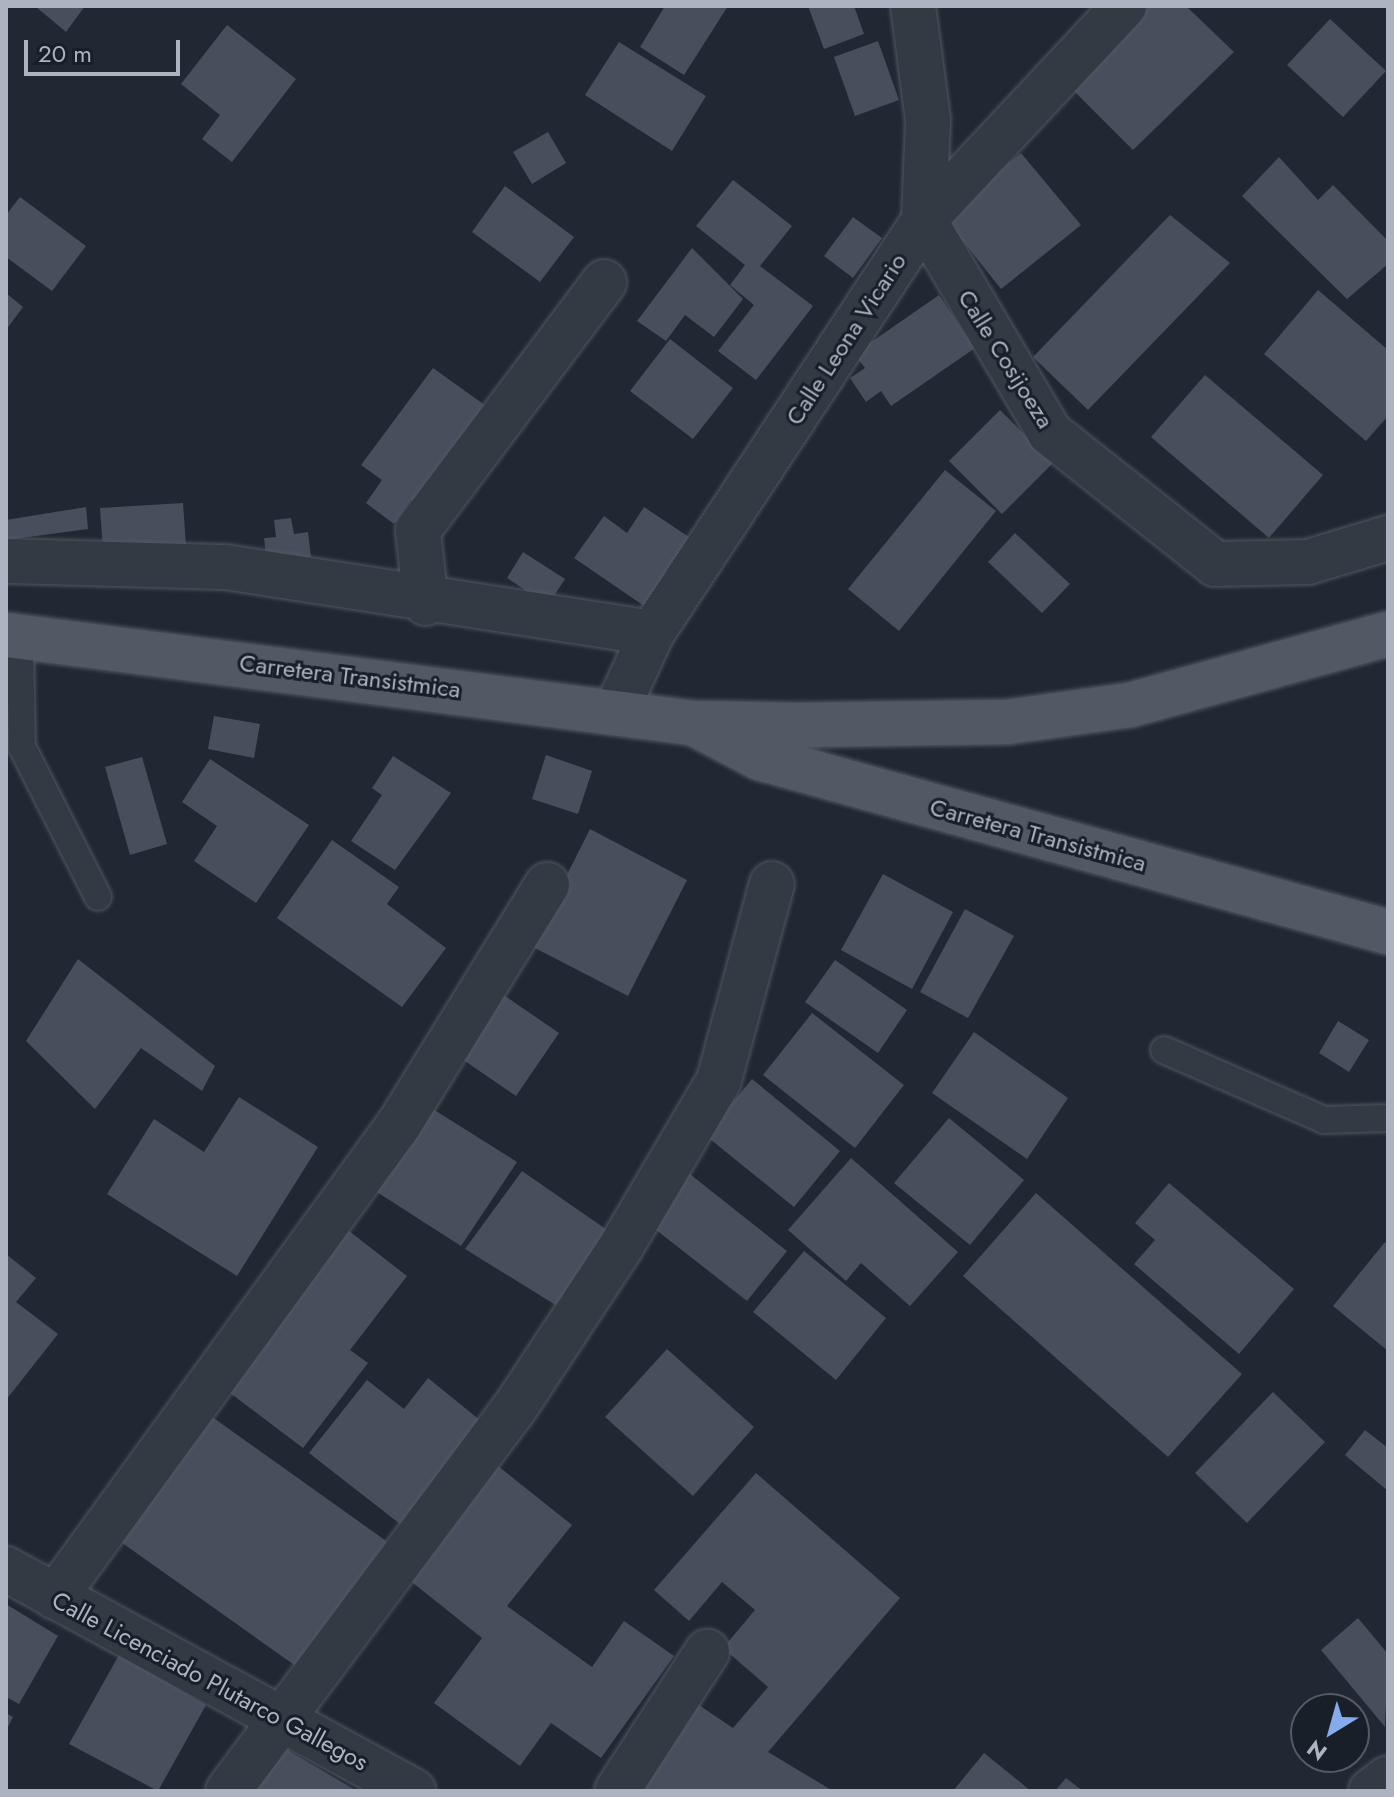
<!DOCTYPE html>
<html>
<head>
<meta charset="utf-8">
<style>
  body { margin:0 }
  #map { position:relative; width:1394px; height:1797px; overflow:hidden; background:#202833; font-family:Jost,sans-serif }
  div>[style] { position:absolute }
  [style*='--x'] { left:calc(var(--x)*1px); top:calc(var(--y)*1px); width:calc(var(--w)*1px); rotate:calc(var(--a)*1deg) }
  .building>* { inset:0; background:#474f5d }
  .roads { filter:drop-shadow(0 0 2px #515762) drop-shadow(0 0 2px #515762) }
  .lane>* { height:26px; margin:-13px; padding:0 13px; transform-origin:13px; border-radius:13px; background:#333a44 }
  .street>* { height:44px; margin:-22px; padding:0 22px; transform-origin:22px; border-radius:22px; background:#333a44 }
  .primary>* { height:44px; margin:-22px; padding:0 22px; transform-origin:22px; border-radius:22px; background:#515964 }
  span { translate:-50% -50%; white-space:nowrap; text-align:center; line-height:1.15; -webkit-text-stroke:6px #191f28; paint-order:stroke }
  .street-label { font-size:24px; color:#adb4c1 }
  .frame { position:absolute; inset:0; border:8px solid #adb4c1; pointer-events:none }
  .north { position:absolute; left:1290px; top:1693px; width:80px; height:80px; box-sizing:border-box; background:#191f28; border:2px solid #545b65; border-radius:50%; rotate:217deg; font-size:22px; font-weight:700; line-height:32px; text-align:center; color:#adb4c1 }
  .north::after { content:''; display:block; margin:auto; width:28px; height:36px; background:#86abed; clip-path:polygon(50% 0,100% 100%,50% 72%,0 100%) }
  .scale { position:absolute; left:24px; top:40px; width:156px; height:36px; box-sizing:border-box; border:4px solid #adb4c1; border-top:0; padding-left:10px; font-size:24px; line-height:28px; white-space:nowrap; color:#adb4c1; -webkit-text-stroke:6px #191f28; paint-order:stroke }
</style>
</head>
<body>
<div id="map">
  <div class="building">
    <i style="clip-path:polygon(35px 6px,85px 6px,66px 32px)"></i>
    <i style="clip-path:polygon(665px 6px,728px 6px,684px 75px,640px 47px)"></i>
    <i style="clip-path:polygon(808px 6px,854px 6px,864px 34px,824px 49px)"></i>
    <i style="clip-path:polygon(1147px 6px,1186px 6px,1234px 52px,1133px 150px,1068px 85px)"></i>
    <i style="clip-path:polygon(1330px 19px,1386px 71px,1343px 117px,1287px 65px)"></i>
    <i style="clip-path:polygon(227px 25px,296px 79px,232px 162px,202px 139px,220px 115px,181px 84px)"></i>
    <i style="clip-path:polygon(878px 41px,899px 100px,855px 116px,834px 57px)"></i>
    <i style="clip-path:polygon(619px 42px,706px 96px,672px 151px,585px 95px)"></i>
    <i style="clip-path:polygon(548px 132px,566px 163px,532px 184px,513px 152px)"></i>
    <i style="clip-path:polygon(1021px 153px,1081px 225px,1001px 289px,943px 216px)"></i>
    <i style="clip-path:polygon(1279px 157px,1318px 200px,1333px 185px,1388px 241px,1388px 264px,1347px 299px,1242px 196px)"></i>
    <i style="clip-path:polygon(733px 180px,792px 226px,760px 266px,813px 306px,756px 380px,718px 351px,754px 305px,730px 285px,745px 265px,696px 226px)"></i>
    <i style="clip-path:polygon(505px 186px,574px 237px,540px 282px,472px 232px)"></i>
    <i style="clip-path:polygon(20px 197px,86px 246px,52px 291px,6px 257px,6px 215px)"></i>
    <i style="clip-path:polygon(1170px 215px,1230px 263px,1088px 410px,1033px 357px)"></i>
    <i style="clip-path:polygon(853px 217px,882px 238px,853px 278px,824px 256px)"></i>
    <i style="clip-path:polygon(692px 248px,743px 299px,714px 337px,685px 315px,666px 341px,637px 321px)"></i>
    <i style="clip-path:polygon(1318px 290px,1388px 350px,1388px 416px,1366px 441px,1264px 354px)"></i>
    <i style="clip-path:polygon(6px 293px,23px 307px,6px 330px)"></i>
    <i style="clip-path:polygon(939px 295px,975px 348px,891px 406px,881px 391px,866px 402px,850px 378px,865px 368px,854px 354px)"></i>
    <i style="clip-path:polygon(670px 339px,733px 388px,693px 439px,630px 391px)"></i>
    <i style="clip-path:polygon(433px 368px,493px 411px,422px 508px,411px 500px,394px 524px,366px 503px,382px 480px,361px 465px)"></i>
    <i style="clip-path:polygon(1205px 375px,1323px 475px,1269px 538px,1151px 437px)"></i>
    <i style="clip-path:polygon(1000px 410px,1053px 463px,1002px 514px,949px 461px)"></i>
    <i style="clip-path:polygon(945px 470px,996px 511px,899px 631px,848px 589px)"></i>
    <i style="clip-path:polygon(183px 503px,186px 545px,103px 550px,100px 508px)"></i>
    <i style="clip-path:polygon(86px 507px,88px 529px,6px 540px,6px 520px)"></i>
    <i style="clip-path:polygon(644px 507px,692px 539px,650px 610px,574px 558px,604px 516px,627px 533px)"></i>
    <i style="clip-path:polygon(291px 518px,294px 534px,308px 532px,311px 557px,267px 563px,264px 538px,276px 537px,274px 520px)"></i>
    <i style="clip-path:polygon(1015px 533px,1070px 584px,1042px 613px,988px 562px)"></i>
    <i style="clip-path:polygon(523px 552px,565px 579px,548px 605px,507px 578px)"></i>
    <i style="clip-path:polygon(214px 716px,260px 724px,254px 758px,208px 749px)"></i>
    <i style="clip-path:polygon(546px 755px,592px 771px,578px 814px,532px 799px)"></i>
    <i style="clip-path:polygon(393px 756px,451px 793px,395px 870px,351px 841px,382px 795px,372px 788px)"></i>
    <i style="clip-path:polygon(142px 757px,167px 844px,130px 855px,105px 767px)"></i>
    <i style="clip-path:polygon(210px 759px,309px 825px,256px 903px,194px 861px,217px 826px,182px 802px)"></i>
    <i style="clip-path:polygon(590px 829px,687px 880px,628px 996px,531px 946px)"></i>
    <i style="clip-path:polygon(332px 840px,399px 887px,387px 904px,446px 948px,402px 1007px,277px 918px)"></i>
    <i style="clip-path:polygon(883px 874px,953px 912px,912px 989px,841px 950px)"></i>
    <i style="clip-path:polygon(965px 909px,1014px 936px,968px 1018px,920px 992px)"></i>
    <i style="clip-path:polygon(78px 959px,215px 1066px,202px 1091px,141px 1048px,95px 1109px,26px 1041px)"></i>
    <i style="clip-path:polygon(835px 960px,907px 1010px,878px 1053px,805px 1002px)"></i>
    <i style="clip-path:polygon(492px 987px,559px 1033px,516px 1096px,449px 1050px)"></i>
    <i style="clip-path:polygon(812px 1013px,904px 1085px,855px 1148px,763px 1075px)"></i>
    <i style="clip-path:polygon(1338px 1021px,1369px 1040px,1349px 1072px,1319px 1053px)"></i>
    <i style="clip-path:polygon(974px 1032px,1068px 1098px,1027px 1159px,932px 1093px)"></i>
    <i style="clip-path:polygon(752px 1079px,840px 1151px,794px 1207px,705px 1135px)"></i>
    <i style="clip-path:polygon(239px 1097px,318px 1147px,237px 1276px,107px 1194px,154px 1119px,204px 1152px)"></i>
    <i style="clip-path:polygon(420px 1101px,517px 1162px,461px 1246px,369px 1187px)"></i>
    <i style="clip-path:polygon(949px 1118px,1024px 1180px,970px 1245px,894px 1183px)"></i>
    <i style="clip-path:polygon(851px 1158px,958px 1252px,910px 1306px,861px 1263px,846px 1281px,788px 1230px)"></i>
    <i style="clip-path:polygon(522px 1171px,610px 1232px,562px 1309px,465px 1249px)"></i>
    <i style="clip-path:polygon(686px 1171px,787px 1251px,747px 1301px,646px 1222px)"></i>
    <i style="clip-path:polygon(1169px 1183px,1294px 1289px,1239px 1354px,1134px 1264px,1155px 1240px,1135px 1223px)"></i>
    <i style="clip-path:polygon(1036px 1193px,1242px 1374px,1168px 1457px,963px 1276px)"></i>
    <i style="clip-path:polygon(340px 1224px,407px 1276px,350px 1350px,368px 1363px,303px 1448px,218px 1384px)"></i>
    <i style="clip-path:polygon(1385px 1242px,1388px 1245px,1388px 1351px,1333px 1306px)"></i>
    <i style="clip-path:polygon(804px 1251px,886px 1318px,836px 1380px,753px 1312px)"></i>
    <i style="clip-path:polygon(6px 1254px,36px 1278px,16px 1302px,58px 1334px,6px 1400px)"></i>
    <i style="clip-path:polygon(667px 1349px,754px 1427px,693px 1496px,605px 1417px)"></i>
    <i style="clip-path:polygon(428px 1378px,481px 1421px,400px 1524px,309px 1453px,367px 1380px,404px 1409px)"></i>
    <i style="clip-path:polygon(1273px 1392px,1325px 1442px,1247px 1523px,1195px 1473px)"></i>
    <i style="clip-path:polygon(201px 1409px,396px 1548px,307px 1674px,111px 1535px)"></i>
    <i style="clip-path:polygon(1365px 1430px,1388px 1448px,1388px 1491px,1345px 1455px)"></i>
    <i style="clip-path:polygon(488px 1458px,572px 1525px,507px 1606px,592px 1667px,624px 1621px,674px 1656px,601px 1758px,551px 1723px,520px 1766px,434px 1703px,482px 1638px,398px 1571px)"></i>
    <i style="clip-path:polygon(756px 1473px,900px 1598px,768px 1752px,833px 1791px,628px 1791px,690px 1699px,733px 1728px,768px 1687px,723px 1648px,755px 1610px,722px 1582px,689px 1621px,654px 1590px)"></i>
    <i style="clip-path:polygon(6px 1604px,58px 1636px,19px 1704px,6px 1697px)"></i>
    <i style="clip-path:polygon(1358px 1618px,1388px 1654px,1385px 1727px,1321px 1650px)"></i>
    <i style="clip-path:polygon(119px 1655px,206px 1705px,158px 1791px,69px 1744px)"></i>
    <i style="clip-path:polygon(6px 1713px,13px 1717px,6px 1731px)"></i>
    <i style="clip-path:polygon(274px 1742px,357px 1791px,234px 1791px)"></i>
    <i style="clip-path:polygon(984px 1753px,1031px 1791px,953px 1791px)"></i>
    <i style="clip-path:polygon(1066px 1778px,1083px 1791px,1055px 1791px)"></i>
  </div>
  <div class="roads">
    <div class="lane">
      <i style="--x:20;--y:635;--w:112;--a:89"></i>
      <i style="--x:22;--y:747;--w:168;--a:63.1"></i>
      <i style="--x:1164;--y:1050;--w:175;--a:23.6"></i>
      <i style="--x:1324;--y:1120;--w:64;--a:-1.8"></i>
    </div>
    <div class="street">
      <i style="--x:913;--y:6;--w:115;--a:82.5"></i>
      <i style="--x:928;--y:120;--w:100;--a:92.3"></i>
      <i style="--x:924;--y:220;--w:247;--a:59.4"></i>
      <i style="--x:1050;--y:433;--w:211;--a:38.4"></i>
      <i style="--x:1215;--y:564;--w:93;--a:-1.2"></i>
      <i style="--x:1308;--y:562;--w:84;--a:-16.7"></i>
      <i style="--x:6;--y:561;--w:220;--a:1.6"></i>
      <i style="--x:226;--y:567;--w:431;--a:8.8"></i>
      <i style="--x:426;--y:603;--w:73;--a:-96.3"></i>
      <i style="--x:418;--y:530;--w:310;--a:-53.1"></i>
      <i style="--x:617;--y:709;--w:84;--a:-65.3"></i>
      <i style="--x:652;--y:633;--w:495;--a:-56.6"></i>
      <i style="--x:924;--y:220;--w:293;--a:-46.9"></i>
      <i style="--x:6;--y:1569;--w:464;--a:28.6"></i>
      <i style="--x:55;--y:1597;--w:586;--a:-53.95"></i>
      <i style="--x:400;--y:1123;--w:280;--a:-58.3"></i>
      <i style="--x:228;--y:1791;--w:477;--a:-53.2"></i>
      <i style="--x:514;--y:1409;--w:196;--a:-56.6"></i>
      <i style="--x:622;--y:1245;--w:191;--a:-59.5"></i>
      <i style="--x:719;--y:1080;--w:203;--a:-74.9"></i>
      <i style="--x:617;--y:1791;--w:166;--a:-57.1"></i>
      <i style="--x:1371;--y:1791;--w:21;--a:-37"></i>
    </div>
    <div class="primary">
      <i style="--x:6;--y:635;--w:693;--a:7.3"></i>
      <i style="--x:693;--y:723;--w:105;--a:1.1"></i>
      <i style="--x:798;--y:725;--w:209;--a:-0.8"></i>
      <i style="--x:1007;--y:722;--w:124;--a:-7.9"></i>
      <i style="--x:1130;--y:705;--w:268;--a:-15.4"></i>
      <i style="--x:699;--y:726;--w:69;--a:27.7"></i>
      <i style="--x:760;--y:758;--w:652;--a:15.49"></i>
    </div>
  </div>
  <div class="street-label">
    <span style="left:846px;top:339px;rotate:-57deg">Calle Leona Vicario</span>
    <span style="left:1006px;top:359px;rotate:58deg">Calle Cosijoeza</span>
    <span style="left:350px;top:676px;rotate:7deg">Carretera Transistmica</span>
    <span style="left:1038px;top:835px;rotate:15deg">Carretera Transistmica</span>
    <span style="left:210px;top:1681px;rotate:28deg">Calle Licenciado Plutarco Gallegos</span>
  </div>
  <div class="frame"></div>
  <div class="north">N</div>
  <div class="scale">20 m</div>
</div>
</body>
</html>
